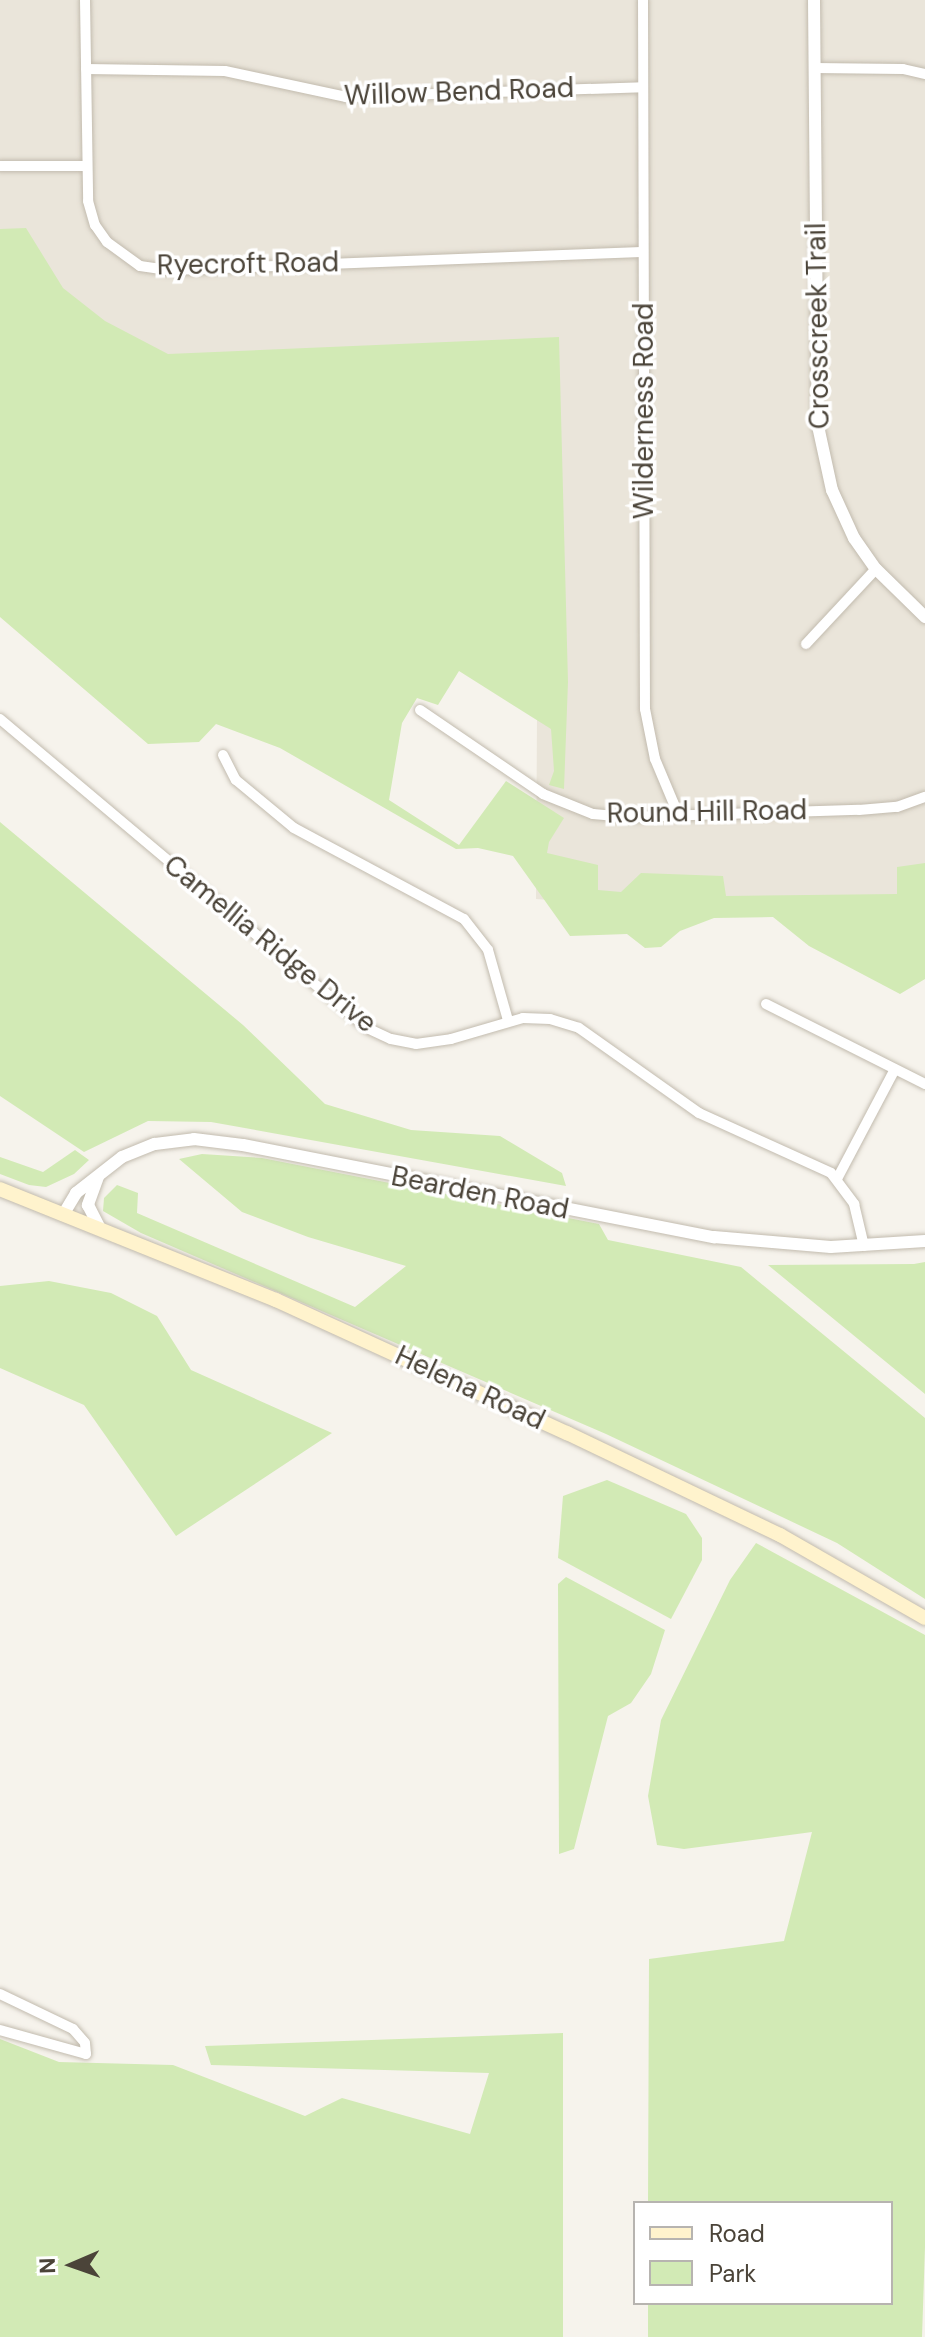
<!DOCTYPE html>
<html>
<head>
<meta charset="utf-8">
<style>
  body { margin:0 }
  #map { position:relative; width:925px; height:2337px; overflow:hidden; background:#f6f3ec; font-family:"DM Sans",sans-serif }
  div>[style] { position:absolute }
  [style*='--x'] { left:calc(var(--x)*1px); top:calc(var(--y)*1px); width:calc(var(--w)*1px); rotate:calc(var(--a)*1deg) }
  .residential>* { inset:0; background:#eae5da }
  .green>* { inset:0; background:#d2eab5 }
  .roads { filter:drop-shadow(0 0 2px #c2bbae) drop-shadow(0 0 2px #c2bbae) }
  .minor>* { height:10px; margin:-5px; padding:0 5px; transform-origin:5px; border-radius:5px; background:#fff }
  .tertiary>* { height:12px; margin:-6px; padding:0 6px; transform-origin:6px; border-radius:6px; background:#fff }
  .secondary>* { height:14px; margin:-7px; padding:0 7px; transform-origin:7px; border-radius:7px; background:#fff3cd }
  span { translate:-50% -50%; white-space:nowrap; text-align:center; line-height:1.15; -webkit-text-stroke:7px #fff; paint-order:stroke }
  .street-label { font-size:28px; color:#4b4439 }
  .legend { position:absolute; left:633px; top:2201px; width:260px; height:104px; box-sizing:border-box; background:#fff; border:2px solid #b7b4b0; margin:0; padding:10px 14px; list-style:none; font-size:24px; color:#4b4439 }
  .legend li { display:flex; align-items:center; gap:16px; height:40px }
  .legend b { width:40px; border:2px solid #b7b4b0 }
  .north { position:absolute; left:32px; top:2225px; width:80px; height:80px; -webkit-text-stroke:6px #fff; paint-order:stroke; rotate:268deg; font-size:22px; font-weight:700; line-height:32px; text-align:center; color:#4b4439 }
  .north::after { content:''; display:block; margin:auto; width:28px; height:36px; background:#4b4439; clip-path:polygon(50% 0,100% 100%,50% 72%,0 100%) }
</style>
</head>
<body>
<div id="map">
  <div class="residential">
    <i style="clip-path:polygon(0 0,925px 0,925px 900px,710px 912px,536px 899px,539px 350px,145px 363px,0 233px)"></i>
  </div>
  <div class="green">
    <i style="clip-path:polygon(26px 228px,63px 288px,105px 321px,168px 354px,559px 337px,568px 682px,564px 789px,549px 785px,554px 771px,551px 729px,459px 671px,438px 705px,417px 698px,402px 723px,389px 800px,459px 845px,506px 781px,564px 818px,549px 842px,547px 853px,598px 865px,598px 890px,621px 892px,641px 873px,723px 876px,726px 896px,897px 894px,897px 867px,925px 863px,925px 979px,900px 994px,809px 946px,773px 917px,714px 918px,680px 931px,661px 947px,645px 948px,627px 934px,570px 936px,513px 856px,478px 848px,456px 849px,280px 748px,216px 724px,199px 742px,148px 744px,0 617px,0 229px)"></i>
    <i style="clip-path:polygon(0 822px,243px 1025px,325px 1104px,411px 1130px,500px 1136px,562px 1173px,566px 1186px,211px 1122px,148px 1121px,84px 1152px,0 1096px)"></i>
    <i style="clip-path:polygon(75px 1150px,89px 1160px,74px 1174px,46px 1187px,29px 1185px,0 1174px,0 1157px,43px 1172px)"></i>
    <i style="clip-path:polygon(202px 1154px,262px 1158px,599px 1224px,608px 1240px,741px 1267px,925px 1418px,925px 1599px,837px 1543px,606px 1434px,141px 1233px,103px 1211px,104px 1198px,117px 1185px,138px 1193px,137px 1213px,355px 1307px,406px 1266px,308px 1237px,242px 1212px,179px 1159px)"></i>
    <i style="clip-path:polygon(925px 1262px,925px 1394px,768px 1265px,914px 1264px)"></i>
    <i style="clip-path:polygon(49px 1281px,111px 1293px,157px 1316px,191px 1370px,332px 1433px,176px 1536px,84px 1405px,0 1368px,0 1286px)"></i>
    <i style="clip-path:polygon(607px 1480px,686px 1514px,702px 1538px,702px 1560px,671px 1619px,558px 1558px,563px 1496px)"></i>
    <i style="clip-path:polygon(756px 1543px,925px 1635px,925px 2247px,922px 2337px,648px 2337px,648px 2303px,891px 2303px,891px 2203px,648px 2203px,649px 1959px,784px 1941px,812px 1832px,684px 1849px,657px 1845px,648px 1796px,661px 1720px,730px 1580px)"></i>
    <i style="clip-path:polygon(566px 1577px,665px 1630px,651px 1674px,631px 1703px,608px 1716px,574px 1849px,559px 1854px,558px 1584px)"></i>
    <i style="clip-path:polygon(563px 2033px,563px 2337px,0 2337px,0 2039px,59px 2062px,173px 2065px,305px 2116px,342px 2098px,470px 2134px,489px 2073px,211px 2065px,205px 2046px)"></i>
  </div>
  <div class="roads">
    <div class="minor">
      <i style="--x:85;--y:0;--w:201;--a:89.1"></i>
      <i style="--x:88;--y:201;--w:25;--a:74"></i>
      <i style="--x:95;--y:225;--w:21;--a:55"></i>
      <i style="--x:107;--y:242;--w:41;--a:36"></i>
      <i style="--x:140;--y:266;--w:30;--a:8"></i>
      <i style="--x:170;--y:270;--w:473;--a:-2.2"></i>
      <i style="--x:643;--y:0;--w:709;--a:89.84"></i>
      <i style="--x:645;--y:709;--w:51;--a:78.7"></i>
      <i style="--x:655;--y:759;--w:62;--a:67.2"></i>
      <i style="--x:814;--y:68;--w:89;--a:0.6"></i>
      <i style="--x:903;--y:69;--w:23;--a:13"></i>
      <i style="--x:86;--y:69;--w:139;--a:0.8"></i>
      <i style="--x:225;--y:71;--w:124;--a:12.1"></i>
      <i style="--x:346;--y:97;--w:297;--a:-1.9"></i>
      <i style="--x:0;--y:166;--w:86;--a:0"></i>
      <i style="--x:806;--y:644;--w:103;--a:-47"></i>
      <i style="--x:420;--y:710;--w:149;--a:34.3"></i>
      <i style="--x:543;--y:794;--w:54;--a:21.8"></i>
      <i style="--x:593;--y:814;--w:37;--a:5"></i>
      <i style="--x:630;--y:817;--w:229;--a:-1.8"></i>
      <i style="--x:859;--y:810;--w:38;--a:-5"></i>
      <i style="--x:897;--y:807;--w:30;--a:-20"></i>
      <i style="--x:0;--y:719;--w:480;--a:40.1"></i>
      <i style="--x:367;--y:1028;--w:26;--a:25"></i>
      <i style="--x:391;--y:1039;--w:25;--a:11"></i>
      <i style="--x:416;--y:1044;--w:35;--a:-8"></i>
      <i style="--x:451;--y:1039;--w:75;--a:-16.3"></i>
      <i style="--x:523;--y:1018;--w:27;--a:2"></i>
      <i style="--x:550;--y:1019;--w:30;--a:17"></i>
      <i style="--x:579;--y:1028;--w:147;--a:35.3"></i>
      <i style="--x:699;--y:1113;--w:145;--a:24.4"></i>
      <i style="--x:831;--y:1173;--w:39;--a:53"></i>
      <i style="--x:854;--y:1204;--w:43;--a:76.6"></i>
      <i style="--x:223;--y:755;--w:28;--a:63"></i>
      <i style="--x:236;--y:780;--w:75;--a:39.6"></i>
      <i style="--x:294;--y:828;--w:193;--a:28.2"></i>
      <i style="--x:464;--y:919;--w:39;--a:52"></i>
      <i style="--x:488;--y:950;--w:73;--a:74.1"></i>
      <i style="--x:766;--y:1004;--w:178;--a:26.7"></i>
      <i style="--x:837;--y:1179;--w:124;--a:-62.2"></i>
      <i style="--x:0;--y:1994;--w:81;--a:25.6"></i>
      <i style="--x:73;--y:2029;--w:18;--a:49"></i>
      <i style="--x:85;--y:2043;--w:11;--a:85"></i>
      <i style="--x:86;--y:2054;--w:89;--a:-164.4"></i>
    </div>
    <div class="tertiary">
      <i style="--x:814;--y:0;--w:426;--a:89.5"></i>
      <i style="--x:818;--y:426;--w:66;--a:77.7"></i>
      <i style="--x:832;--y:490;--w:53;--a:65.4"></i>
      <i style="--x:854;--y:538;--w:38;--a:55"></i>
      <i style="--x:876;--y:569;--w:69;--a:44.4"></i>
      <i style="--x:98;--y:1177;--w:30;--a:110"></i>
      <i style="--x:88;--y:1205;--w:27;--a:63"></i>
      <i style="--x:63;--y:1215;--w:26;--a:-59"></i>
      <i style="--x:76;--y:1193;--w:58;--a:-38"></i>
      <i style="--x:122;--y:1157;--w:35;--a:-22"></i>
      <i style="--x:155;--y:1144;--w:39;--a:-7"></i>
      <i style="--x:194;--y:1139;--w:49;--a:7"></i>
      <i style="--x:243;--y:1145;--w:480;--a:11.1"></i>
      <i style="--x:714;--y:1237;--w:117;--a:4.9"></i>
      <i style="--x:831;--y:1247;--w:94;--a:-3.7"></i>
    </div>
    <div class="secondary">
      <i style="--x:0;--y:1189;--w:297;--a:21.9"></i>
      <i style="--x:276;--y:1300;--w:320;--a:24.6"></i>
      <i style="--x:567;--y:1433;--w:236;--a:25.6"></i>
      <i style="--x:780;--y:1535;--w:167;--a:29.8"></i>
    </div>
  </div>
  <div class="street-label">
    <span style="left:459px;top:92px;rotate:-2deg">Willow Bend Road</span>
    <span style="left:248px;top:264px;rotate:-1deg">Ryecroft Road</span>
    <span style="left:818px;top:326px;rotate:-91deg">Crosscreek Trail</span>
    <span style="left:644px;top:411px;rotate:-90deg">Wilderness Road</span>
    <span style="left:707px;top:812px;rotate:-1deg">Round Hill Road</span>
    <span style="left:270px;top:944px;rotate:39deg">Camellia Ridge Drive</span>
    <span style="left:480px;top:1193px;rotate:11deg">Bearden Road</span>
    <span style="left:470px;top:1388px;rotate:25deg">Helena Road</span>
  </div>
  <ul class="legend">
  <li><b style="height:10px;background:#fff3cd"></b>Road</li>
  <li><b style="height:22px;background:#d2eab5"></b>Park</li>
  </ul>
  <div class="north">N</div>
</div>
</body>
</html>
